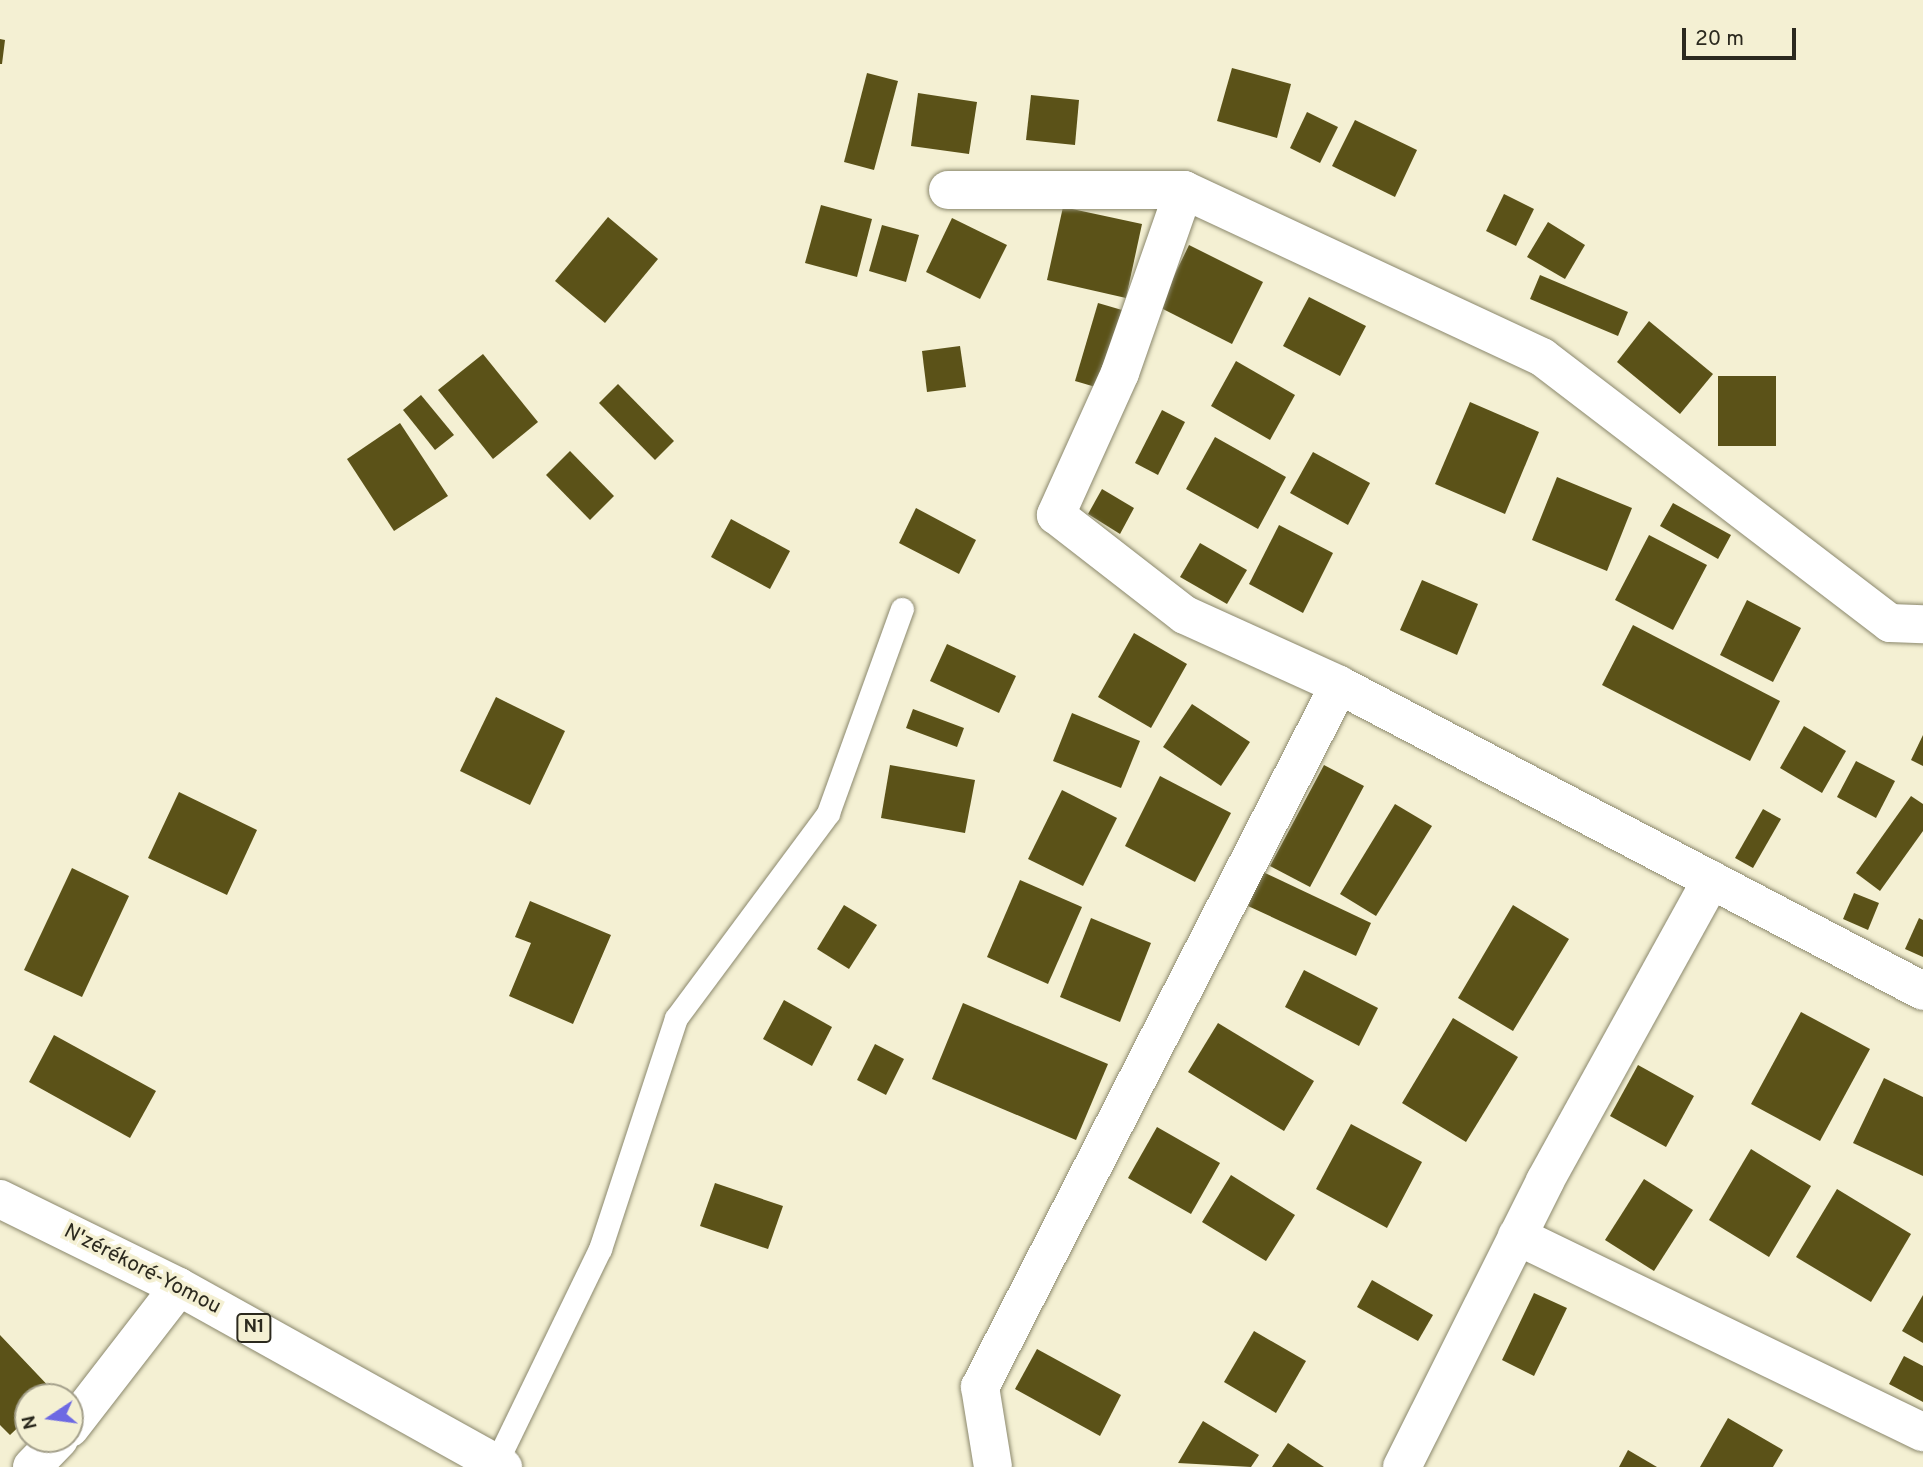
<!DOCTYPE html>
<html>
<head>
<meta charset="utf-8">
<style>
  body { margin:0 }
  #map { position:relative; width:1923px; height:1467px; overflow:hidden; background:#f4f0d3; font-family:Overpass,sans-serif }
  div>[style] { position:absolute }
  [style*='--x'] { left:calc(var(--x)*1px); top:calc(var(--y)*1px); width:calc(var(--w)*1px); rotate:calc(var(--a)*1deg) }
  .building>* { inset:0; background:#5b5218 }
  .roads { filter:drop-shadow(0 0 2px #8b886d) drop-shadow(0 0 2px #8b886d) }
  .lane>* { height:23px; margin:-11.5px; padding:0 11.5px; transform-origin:11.5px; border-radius:11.5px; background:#fff }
  .street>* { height:38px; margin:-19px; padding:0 19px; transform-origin:19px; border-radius:19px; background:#fff }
  .highway>* { height:38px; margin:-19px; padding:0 19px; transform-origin:19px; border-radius:19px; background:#fff }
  span { translate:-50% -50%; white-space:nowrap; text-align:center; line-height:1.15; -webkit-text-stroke:7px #f4f0d3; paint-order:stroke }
  .shield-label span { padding:2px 5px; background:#f4f0d3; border:2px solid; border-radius:5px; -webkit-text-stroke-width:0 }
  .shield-label { font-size:19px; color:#2b291e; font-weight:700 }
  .street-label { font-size:21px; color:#2b291e }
  .north { position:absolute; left:14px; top:1383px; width:70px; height:70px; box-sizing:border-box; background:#f4f0d3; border:2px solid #a4a08b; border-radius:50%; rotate:257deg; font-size:19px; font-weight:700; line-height:28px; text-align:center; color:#2b291e }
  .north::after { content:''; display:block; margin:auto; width:24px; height:32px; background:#6d69e3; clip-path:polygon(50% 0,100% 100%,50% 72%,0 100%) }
  .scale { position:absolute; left:1682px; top:28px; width:114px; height:32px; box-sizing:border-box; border:4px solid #2b291e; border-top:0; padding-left:9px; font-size:21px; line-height:24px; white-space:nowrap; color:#2b291e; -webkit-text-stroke:5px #f4f0d3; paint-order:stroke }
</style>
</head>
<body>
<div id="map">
  <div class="building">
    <i style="clip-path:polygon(0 39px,5px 40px,2px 64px,0 64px)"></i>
    <i style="clip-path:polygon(1232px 68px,1291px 84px,1277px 138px,1217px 121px)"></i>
    <i style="clip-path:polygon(867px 73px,898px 81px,874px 170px,844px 162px)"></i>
    <i style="clip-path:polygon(918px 93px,977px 102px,969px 154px,911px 146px)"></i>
    <i style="clip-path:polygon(1031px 95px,1079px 100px,1075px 145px,1026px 140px)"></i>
    <i style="clip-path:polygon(1307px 112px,1338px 127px,1320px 163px,1290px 148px)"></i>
    <i style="clip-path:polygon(1355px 120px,1417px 150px,1395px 197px,1332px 166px)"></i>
    <i style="clip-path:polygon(1504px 194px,1534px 209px,1516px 246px,1486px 231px)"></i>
    <i style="clip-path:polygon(821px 205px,872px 219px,857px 277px,805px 263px)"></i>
    <i style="clip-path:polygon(1063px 207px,1142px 224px,1126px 298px,1047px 280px)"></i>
    <i style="clip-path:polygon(608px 217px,658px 259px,605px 323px,555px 281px)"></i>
    <i style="clip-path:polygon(952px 218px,1007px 245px,980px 299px,926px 272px)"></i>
    <i style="clip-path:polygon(1548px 222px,1585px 245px,1565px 279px,1527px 257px)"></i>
    <i style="clip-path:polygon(882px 225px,919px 235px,906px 282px,869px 271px)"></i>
    <i style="clip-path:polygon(1189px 245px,1263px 282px,1232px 344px,1159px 307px)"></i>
    <i style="clip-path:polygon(1540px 275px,1628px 312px,1618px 336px,1530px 299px)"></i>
    <i style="clip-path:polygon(1309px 297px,1366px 326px,1340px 376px,1283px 346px)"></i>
    <i style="clip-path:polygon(1098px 303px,1122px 310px,1099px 388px,1075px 381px)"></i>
    <i style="clip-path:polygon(1649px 321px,1713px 374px,1680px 414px,1617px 362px)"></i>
    <i style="clip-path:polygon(960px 346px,966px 387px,927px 392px,922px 351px)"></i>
    <i style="clip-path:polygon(483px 354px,538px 422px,493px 459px,438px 390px)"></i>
    <i style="clip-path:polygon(1236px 361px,1295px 395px,1270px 440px,1211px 406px)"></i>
    <i style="clip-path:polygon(1718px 376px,1776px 376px,1776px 446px,1718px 446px)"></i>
    <i style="clip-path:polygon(618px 384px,674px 441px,655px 460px,599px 403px)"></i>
    <i style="clip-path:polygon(421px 395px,454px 435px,435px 450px,403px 410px)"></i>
    <i style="clip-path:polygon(1470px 402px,1539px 432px,1505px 514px,1435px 484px)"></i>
    <i style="clip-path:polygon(1162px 410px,1185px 422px,1158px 475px,1135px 463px)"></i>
    <i style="clip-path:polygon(400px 423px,448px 496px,394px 531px,347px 459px)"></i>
    <i style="clip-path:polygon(1215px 437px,1286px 477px,1258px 529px,1186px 489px)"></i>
    <i style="clip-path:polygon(570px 451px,614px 496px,590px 520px,546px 475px)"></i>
    <i style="clip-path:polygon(1313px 452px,1370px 483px,1348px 525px,1290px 493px)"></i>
    <i style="clip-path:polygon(1557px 477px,1632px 508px,1607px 571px,1532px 540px)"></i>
    <i style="clip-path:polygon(1102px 489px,1134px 508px,1120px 534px,1088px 514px)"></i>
    <i style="clip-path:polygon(1673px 503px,1731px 535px,1718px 559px,1660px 526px)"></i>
    <i style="clip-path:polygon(916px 508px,976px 540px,959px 574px,899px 543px)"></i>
    <i style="clip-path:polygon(731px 519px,790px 551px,770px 589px,711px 557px)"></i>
    <i style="clip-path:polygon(1279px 525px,1333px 553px,1303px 613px,1249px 584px)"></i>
    <i style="clip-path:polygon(1649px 535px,1707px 565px,1673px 630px,1615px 600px)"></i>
    <i style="clip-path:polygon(1200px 543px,1247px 570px,1227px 604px,1180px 577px)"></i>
    <i style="clip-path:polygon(1422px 580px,1478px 604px,1457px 655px,1400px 630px)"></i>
    <i style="clip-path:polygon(1747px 600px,1801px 628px,1773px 682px,1720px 655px)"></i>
    <i style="clip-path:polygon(1633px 625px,1780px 701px,1750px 761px,1602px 685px)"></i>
    <i style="clip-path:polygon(1134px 633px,1187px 664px,1151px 728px,1098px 697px)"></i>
    <i style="clip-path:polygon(947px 644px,1016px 676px,999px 713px,930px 681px)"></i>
    <i style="clip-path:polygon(496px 697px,565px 731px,530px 805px,460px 771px)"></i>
    <i style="clip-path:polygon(1192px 704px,1250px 742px,1221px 786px,1163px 747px)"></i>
    <i style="clip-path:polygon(913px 709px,964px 728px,957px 747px,906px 728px)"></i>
    <i style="clip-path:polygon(1072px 713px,1140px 741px,1121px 788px,1053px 761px)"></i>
    <i style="clip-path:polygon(1804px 726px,1846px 751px,1822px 793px,1780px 768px)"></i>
    <i style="clip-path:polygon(1923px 735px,1923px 766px,1911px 760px)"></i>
    <i style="clip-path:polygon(1856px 761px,1895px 781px,1876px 818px,1837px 797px)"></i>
    <i style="clip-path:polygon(890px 765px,975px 780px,965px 833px,881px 818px)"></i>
    <i style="clip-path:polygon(1324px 765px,1364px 786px,1310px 887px,1270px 866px)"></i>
    <i style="clip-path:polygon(1160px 776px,1231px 813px,1195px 882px,1125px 846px)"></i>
    <i style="clip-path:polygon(1062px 790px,1117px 818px,1083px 886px,1028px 859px)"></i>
    <i style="clip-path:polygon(179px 792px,257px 830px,227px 895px,148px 858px)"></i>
    <i style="clip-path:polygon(1911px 796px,1923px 804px,1923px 831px,1880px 891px,1856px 873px)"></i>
    <i style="clip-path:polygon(1395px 804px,1432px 826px,1376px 916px,1340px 894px)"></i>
    <i style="clip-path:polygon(1763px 809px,1781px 819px,1753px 868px,1735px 858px)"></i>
    <i style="clip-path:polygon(72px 868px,129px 896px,82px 997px,24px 970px)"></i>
    <i style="clip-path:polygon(1263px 872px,1371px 923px,1356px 956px,1248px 906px)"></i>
    <i style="clip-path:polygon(1020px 880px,1082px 907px,1048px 984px,987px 957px)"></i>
    <i style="clip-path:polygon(1854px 893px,1879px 903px,1868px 930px,1843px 919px)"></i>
    <i style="clip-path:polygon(530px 901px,611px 935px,573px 1024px,509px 996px,531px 943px,515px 937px)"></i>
    <i style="clip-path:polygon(844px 905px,877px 925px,849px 969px,817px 949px)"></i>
    <i style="clip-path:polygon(1513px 905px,1569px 939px,1513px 1031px,1458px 998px)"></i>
    <i style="clip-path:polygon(1091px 918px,1151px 943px,1120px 1022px,1060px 997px)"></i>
    <i style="clip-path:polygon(1919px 918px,1923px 920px,1923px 957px,1905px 949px)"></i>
    <i style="clip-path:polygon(1304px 970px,1378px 1008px,1359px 1046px,1285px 1007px)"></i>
    <i style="clip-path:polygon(784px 1000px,832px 1027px,812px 1066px,763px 1039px)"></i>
    <i style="clip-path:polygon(963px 1003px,1108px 1064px,1076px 1140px,932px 1079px)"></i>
    <i style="clip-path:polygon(1801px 1012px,1870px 1049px,1820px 1141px,1751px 1104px)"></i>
    <i style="clip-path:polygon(1453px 1018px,1518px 1057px,1466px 1142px,1402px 1103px)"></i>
    <i style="clip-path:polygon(1218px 1023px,1314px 1081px,1284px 1131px,1188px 1072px)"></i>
    <i style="clip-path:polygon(54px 1035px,156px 1091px,130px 1138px,29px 1082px)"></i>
    <i style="clip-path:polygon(875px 1044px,904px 1059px,886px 1095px,857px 1080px)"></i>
    <i style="clip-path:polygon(1638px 1065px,1694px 1096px,1666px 1147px,1610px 1116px)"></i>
    <i style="clip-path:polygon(1884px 1078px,1923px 1097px,1923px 1176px,1853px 1143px)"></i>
    <i style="clip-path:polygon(1351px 1124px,1422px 1162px,1387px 1228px,1316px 1189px)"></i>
    <i style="clip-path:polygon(1157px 1127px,1220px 1163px,1191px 1214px,1128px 1178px)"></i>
    <i style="clip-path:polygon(1751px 1149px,1811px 1186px,1769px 1257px,1709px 1220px)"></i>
    <i style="clip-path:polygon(1231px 1175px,1295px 1215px,1266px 1261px,1202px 1222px)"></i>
    <i style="clip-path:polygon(1644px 1179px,1693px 1210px,1654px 1271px,1605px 1240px)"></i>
    <i style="clip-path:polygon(715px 1183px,783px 1206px,768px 1249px,700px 1226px)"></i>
    <i style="clip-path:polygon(1837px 1189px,1911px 1234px,1871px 1302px,1796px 1257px)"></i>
    <i style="clip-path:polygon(1372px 1280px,1433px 1315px,1418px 1341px,1357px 1307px)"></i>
    <i style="clip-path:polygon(1534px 1293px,1567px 1308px,1534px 1376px,1502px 1360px)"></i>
    <i style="clip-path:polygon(1923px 1295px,1923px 1343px,1902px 1331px)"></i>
    <i style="clip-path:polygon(1254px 1331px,1306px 1361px,1276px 1413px,1224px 1382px)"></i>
    <i style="clip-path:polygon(0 1335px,55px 1393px,28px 1397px,28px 1418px,10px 1435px,0 1425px)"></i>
    <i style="clip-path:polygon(1037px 1349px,1121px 1395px,1100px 1436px,1015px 1389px)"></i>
    <i style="clip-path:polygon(1904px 1356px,1923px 1366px,1923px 1402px,1889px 1384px)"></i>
    <i style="clip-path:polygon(1728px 1418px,1783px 1450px,1773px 1467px,1700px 1467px)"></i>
    <i style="clip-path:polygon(1203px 1421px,1259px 1455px,1251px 1467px,1178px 1463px)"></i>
    <i style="clip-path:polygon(1288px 1443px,1324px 1467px,1272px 1467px)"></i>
    <i style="clip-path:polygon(1628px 1450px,1657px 1467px,1619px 1467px)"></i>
  </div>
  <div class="roads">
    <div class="lane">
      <i style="--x:496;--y:1463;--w:238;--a:-64.1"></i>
      <i style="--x:600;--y:1249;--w:243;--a:-71.8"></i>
      <i style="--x:676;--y:1018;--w:255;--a:-53.4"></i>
      <i style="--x:828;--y:813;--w:217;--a:-70.1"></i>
    </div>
    <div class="street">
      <i style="--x:948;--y:190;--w:236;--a:0"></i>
      <i style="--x:1184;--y:190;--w:395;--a:25"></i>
      <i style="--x:1542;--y:357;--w:438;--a:37.4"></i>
      <i style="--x:1890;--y:623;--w:33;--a:2"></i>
      <i style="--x:1184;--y:190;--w:194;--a:109.3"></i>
      <i style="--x:1120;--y:373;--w:156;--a:114.3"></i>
      <i style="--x:1056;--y:515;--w:163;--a:37.8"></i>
      <i style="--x:1185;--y:615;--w:169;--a:24.4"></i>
      <i style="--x:1339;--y:685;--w:659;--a:27.65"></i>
      <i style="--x:1517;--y:1236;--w:451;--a:25.8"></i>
      <i style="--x:70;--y:1428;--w:178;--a:-52.3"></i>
      <i style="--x:32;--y:1467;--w:39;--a:-46"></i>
      <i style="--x:993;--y:1467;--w:81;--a:-99.2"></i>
      <i style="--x:980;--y:1387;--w:788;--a:-62.91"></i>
      <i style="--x:1402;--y:1467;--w:320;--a:-63.4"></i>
      <i style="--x:1545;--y:1181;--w:344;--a:-61.1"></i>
    </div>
    <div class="highway">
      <i style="--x:0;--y:1199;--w:199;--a:26.2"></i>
      <i style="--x:179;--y:1287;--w:371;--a:29.1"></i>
    </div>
  </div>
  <div class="shield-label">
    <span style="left:254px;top:1328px">N1</span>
  </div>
  <div class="street-label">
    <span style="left:142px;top:1270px;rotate:27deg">N'zérékoré-Yomou</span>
  </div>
  <div class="north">N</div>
  <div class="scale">20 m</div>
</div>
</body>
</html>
